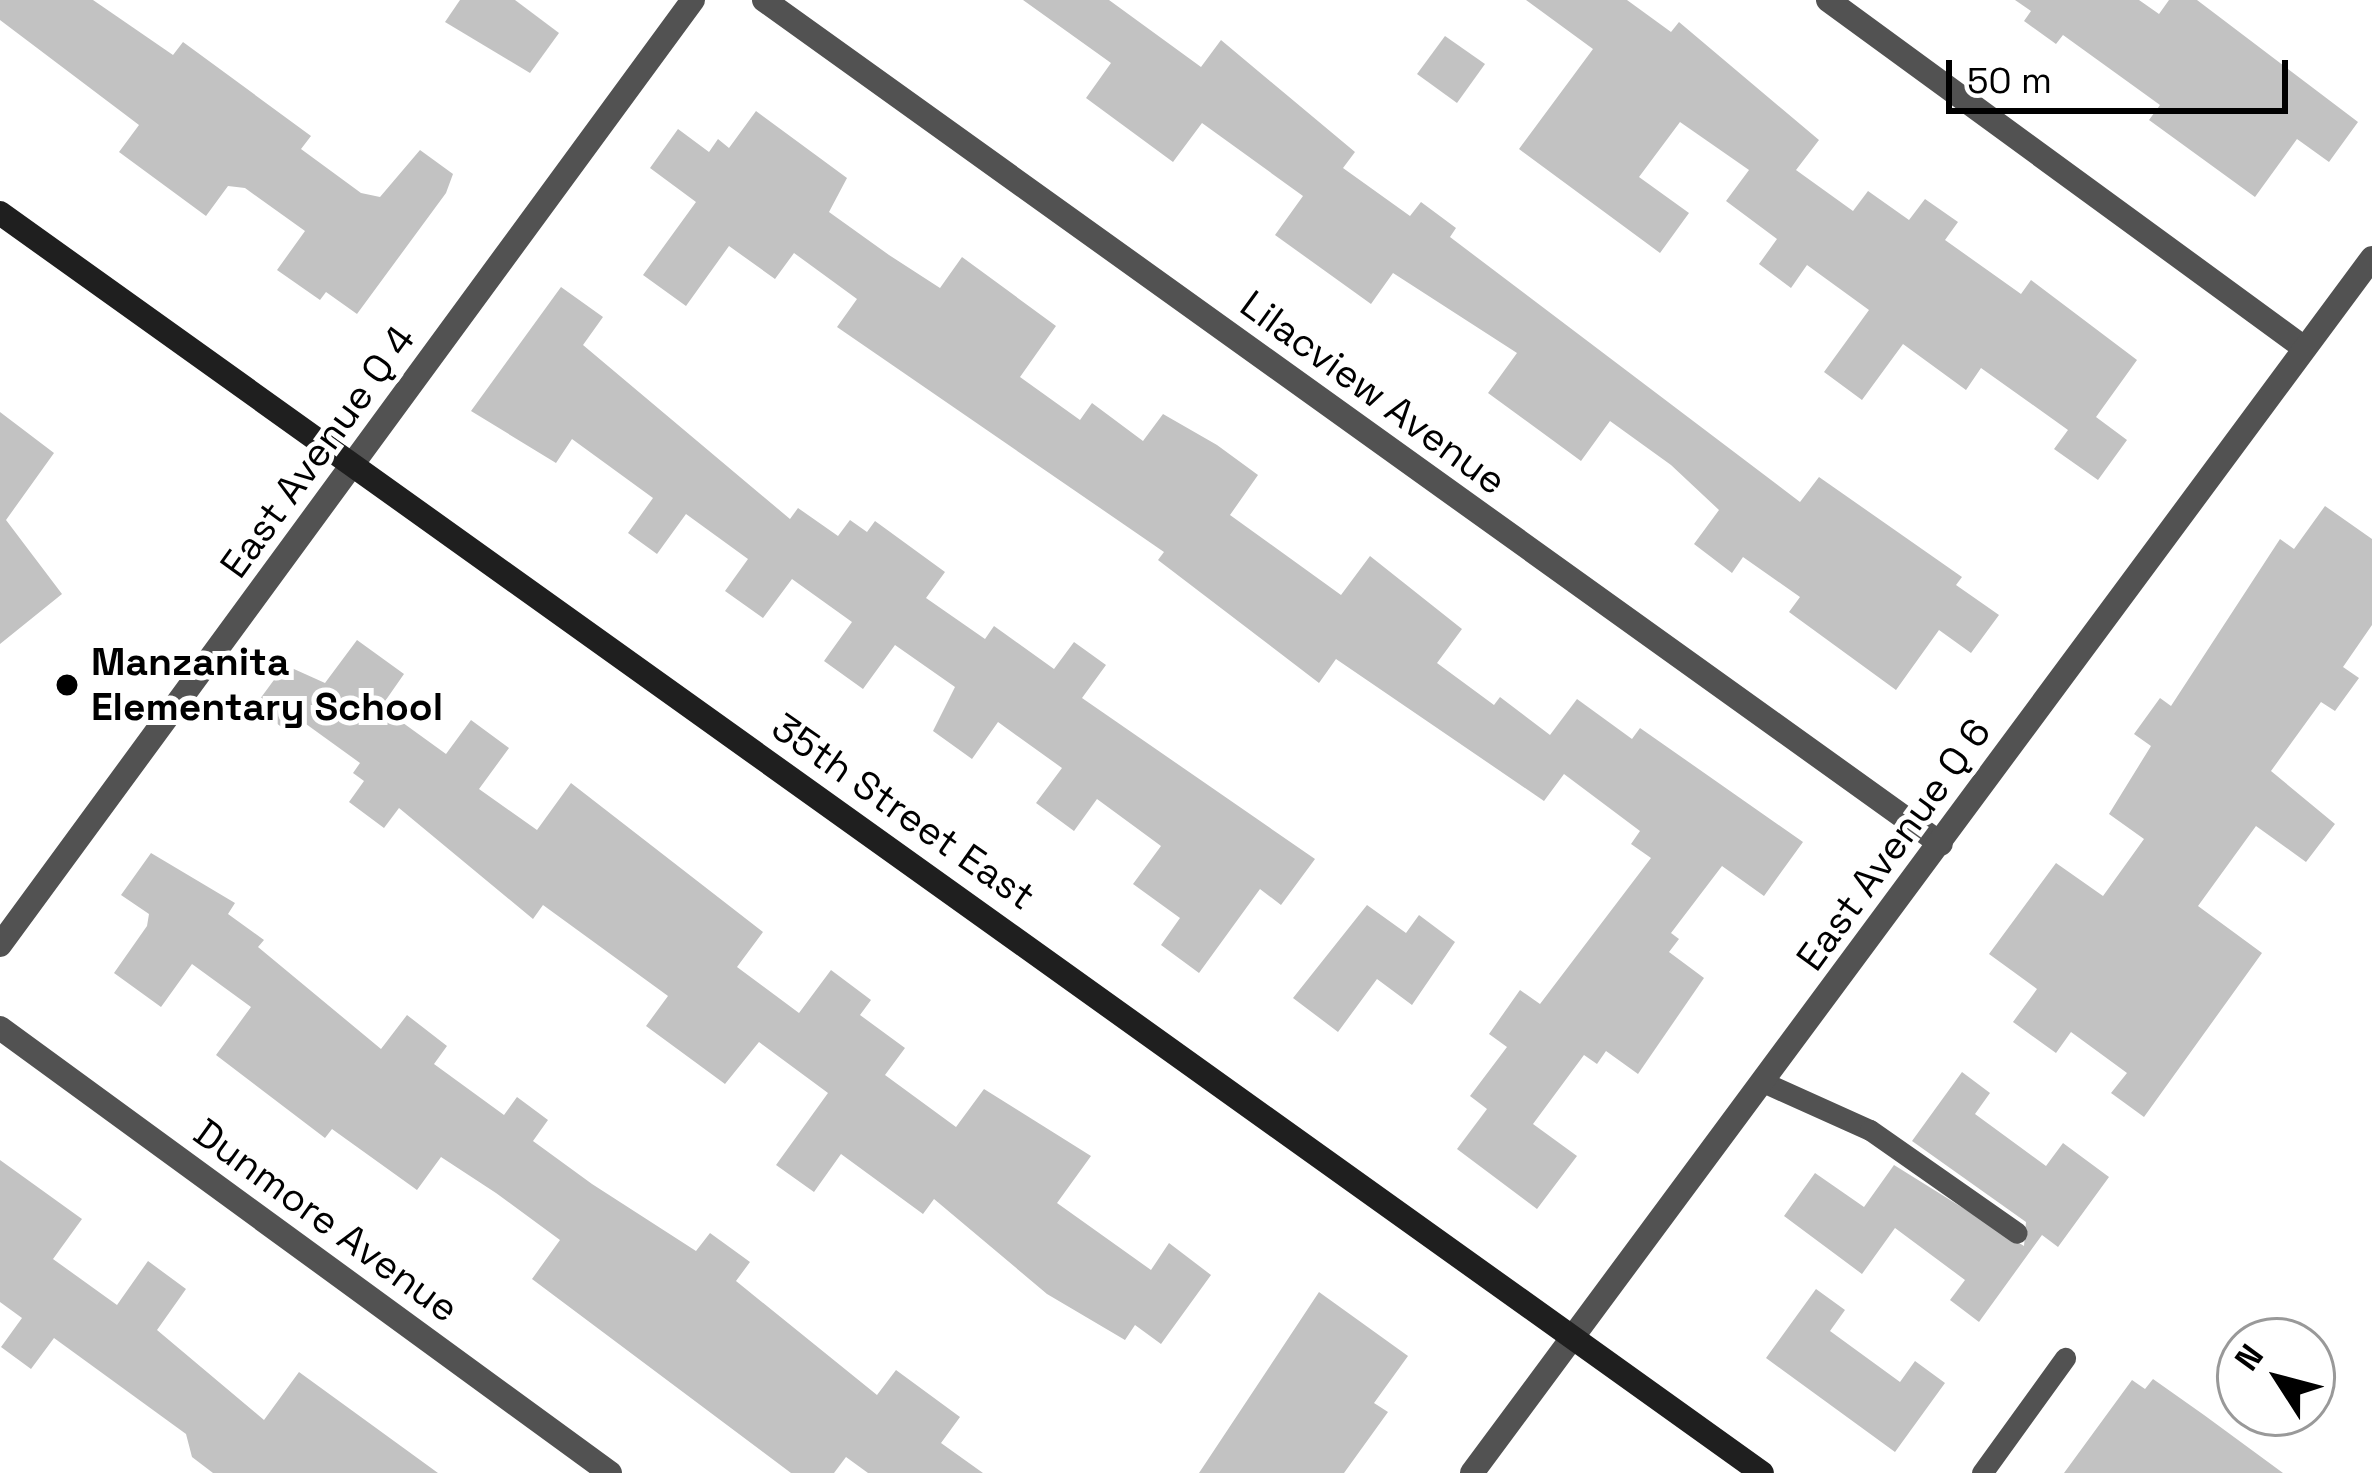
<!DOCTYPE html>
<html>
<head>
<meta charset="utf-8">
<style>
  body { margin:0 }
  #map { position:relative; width:2372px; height:1473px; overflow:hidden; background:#fff; font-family:"Space Grotesk",sans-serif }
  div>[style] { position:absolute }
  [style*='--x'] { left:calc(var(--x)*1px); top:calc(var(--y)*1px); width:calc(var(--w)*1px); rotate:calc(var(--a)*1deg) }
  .building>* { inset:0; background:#c2c2c2 }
  .lane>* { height:21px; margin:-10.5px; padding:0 10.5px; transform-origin:10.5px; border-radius:10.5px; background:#525252 }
  .street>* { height:24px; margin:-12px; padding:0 12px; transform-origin:12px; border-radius:12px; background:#525252 }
  .secondary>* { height:24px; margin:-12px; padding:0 12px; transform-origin:12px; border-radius:12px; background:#1f1f1f }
  .dots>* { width:33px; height:33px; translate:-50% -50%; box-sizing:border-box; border:6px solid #fff; border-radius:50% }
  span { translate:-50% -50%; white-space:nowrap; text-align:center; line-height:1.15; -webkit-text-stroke:10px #fff; paint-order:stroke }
  .street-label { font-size:39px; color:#000 }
  .poi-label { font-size:39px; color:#000; font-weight:700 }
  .left { translate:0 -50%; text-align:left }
  .north { position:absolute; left:2216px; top:1317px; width:120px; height:120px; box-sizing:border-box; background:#fff; border:3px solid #999; border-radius:50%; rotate:306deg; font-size:33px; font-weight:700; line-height:48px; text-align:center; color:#000 }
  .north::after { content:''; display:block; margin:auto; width:42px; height:54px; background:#000; clip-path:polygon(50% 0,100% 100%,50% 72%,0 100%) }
  .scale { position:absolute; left:1946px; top:60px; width:342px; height:54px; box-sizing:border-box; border:6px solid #000; border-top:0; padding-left:15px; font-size:36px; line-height:42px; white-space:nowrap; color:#000; -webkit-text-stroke:9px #fff; paint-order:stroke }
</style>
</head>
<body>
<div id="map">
  <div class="building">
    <i style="clip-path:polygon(0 0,93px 0,173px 55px,183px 42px,311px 136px,301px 149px,361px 193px,380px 197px,420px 150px,453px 174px,446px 193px,357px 314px,326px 292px,320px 300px,277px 270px,305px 231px,245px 188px,228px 186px,206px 216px,119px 152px,139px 125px,0 20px)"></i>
    <i style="clip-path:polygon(460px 0,515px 0,559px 33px,530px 73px,445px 22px)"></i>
    <i style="clip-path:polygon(1023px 0,1109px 0,1201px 67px,1221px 40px,1355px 152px,1343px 168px,1410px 216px,1421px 202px,1456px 228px,1450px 237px,1800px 502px,1819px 477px,1962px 577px,1956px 585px,1999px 615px,1971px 653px,1939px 630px,1896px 690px,1789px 612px,1800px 597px,1743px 557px,1732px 573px,1694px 544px,1719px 510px,1671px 465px,1610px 421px,1581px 461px,1488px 393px,1517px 353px,1393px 273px,1371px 304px,1275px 235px,1303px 196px,1202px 123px,1173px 162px,1086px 98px,1111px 63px)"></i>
    <i style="clip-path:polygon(1526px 0,1627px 0,1671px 32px,1679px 22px,1819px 140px,1796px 170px,1853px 211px,1868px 191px,1909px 220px,1925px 199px,1958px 222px,1945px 240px,2021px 294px,2031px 280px,2137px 360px,2096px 417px,2127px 440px,2098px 480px,2054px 449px,2068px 430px,1981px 368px,1966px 390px,1903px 344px,1862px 400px,1824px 372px,1869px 310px,1807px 265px,1791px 288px,1759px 264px,1777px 239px,1726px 201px,1749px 170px,1680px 122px,1639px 177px,1689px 213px,1660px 253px,1519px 149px,1593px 49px)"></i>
    <i style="clip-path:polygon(2015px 0,2139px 0,2159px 14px,2169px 0,2197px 0,2358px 122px,2329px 162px,2297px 139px,2255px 197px,2149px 120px,2160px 105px,2063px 35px,2056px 44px,2024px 21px,2031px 11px)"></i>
    <i style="clip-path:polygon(1445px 36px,1485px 64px,1457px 103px,1417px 74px)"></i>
    <i style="clip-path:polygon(756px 111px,847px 178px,829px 212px,889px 255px,940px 288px,962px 257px,1056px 326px,1020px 377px,1080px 420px,1092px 403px,1143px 441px,1163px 414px,1217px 445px,1258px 475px,1230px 515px,1341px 595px,1370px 556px,1462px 629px,1437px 663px,1494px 705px,1500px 697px,1550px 735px,1577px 699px,1632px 739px,1640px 728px,1803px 842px,1764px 896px,1722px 866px,1671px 933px,1679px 939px,1669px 952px,1704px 978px,1638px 1074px,1606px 1051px,1597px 1064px,1584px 1055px,1533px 1124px,1577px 1156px,1537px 1209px,1457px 1149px,1487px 1109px,1470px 1096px,1507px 1047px,1489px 1034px,1520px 990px,1540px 1004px,1651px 858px,1631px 844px,1640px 831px,1564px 774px,1544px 801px,1336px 659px,1319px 683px,1158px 560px,1164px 552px,837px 327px,857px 299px,794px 253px,775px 279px,729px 246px,686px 306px,643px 275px,696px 202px,650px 168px,678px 129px,709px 152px,718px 139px,729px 148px)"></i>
    <i style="clip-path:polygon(561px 287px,603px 317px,583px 345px,790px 519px,798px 508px,838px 536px,850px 520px,867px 532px,875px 521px,945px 572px,926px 598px,985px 639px,994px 626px,1054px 669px,1074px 642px,1106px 665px,1082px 698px,1315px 859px,1281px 905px,1260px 889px,1199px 973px,1161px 945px,1180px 918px,1133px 884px,1161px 846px,1097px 799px,1074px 831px,1036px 803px,1062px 768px,998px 722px,972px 759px,933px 731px,955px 687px,895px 645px,863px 689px,824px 661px,852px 622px,792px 579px,763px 618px,725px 591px,748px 559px,686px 514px,657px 554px,628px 533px,653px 498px,572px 439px,556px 463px,471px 411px)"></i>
    <i style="clip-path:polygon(0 412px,54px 453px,6px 520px,62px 594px,0 644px)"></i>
    <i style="clip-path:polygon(2325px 506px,2372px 539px,2372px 625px,2343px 667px,2359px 678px,2335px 711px,2321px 702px,2271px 771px,2335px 824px,2306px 862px,2256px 826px,2198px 906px,2262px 953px,2144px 1117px,2111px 1093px,2127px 1073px,2071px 1032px,2056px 1053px,2013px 1022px,2037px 989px,1989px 954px,2056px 863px,2103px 896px,2144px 839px,2109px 814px,2151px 746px,2134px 734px,2160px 698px,2171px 706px,2280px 539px,2294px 549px)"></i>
    <i style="clip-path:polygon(357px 640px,404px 674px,381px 707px,446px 754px,471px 720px,509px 748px,479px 789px,537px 830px,571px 783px,763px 932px,737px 967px,799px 1013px,831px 970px,871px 1000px,860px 1015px,905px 1048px,885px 1075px,956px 1127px,984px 1089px,1091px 1156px,1057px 1203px,1151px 1270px,1169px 1243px,1211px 1275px,1161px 1344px,1135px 1325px,1125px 1340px,1047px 1294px,934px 1199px,923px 1214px,841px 1154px,814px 1192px,776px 1165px,828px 1093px,759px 1042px,725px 1084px,646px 1026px,668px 996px,543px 905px,533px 919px,399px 808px,384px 828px,349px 802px,364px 781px,353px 773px,360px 763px,306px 724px,287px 731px,254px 707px,285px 665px,325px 683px)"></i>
    <i style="clip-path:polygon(151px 853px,235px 903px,228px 914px,264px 940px,258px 947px,381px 1049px,407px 1015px,447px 1046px,434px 1064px,504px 1115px,517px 1097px,548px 1120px,533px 1141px,592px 1184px,696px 1251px,710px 1233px,750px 1262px,736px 1281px,877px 1395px,896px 1370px,960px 1417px,941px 1443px,983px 1473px,868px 1473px,846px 1457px,834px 1473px,791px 1473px,532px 1279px,560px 1240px,496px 1193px,441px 1157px,417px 1190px,332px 1129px,325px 1138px,216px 1055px,251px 1007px,192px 964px,161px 1007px,114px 973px,147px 926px,149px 914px,121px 895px)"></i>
    <i style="clip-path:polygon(1367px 905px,1406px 933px,1419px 915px,1455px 942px,1412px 1005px,1377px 979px,1338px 1032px,1293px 998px)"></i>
    <i style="clip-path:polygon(1962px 1072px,1990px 1093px,1975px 1114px,2046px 1166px,2063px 1143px,2109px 1177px,2058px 1247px,2042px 1235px,1979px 1322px,1950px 1300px,1965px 1280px,1895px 1228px,1862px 1274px,1784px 1216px,1815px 1173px,1864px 1207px,1894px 1165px,2024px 1246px,2026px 1222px,1912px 1141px)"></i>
    <i style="clip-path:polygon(0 1160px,82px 1219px,53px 1259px,117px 1305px,148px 1261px,186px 1289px,157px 1330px,264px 1420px,299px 1372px,438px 1473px,213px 1473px,192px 1457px,186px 1434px,54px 1338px,31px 1369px,1px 1347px,22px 1318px,0 1302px)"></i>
    <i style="clip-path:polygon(1816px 1289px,1845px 1310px,1830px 1331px,1900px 1382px,1915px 1361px,1945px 1383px,1895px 1452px,1766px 1358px)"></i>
    <i style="clip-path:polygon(1319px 1292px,1408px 1356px,1374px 1403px,1388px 1412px,1344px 1473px,1199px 1473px)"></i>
    <i style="clip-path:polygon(2153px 1379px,2204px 1415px,2283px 1473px,2064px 1473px,2132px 1380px,2145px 1389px)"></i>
  </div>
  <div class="lane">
    <i style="--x:1763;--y:1082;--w:117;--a:24.2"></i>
    <i style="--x:1870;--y:1130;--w:179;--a:35"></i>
    <i style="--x:1982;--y:1473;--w:142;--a:-54.2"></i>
  </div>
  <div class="street">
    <i style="--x:764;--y:0;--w:1448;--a:35.64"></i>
    <i style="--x:1828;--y:0;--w:588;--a:36.15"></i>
    <i style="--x:0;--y:945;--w:1172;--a:-53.75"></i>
    <i style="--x:0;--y:1028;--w:755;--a:36.11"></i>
    <i style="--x:1472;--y:1473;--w:1512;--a:-53.47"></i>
  </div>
  <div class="secondary">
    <i style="--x:0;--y:213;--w:2166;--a:35.57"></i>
  </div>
  <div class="dots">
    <i style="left:67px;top:685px;background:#000"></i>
  </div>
  <div class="street-label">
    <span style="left:1373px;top:393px;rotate:36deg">Lilacview Avenue</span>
    <span style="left:318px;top:452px;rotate:-54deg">East Avenue Q 4</span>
    <span style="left:903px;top:812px;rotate:35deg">35th Street East</span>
    <span style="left:1894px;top:845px;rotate:-54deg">East Avenue Q 6</span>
    <span style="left:326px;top:1221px;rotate:36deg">Dunmore Avenue</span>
  </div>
  <div class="poi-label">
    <span class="left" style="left:91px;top:685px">Manzanita<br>Elementary School</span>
  </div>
  <div class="north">N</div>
  <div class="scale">50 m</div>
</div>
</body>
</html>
